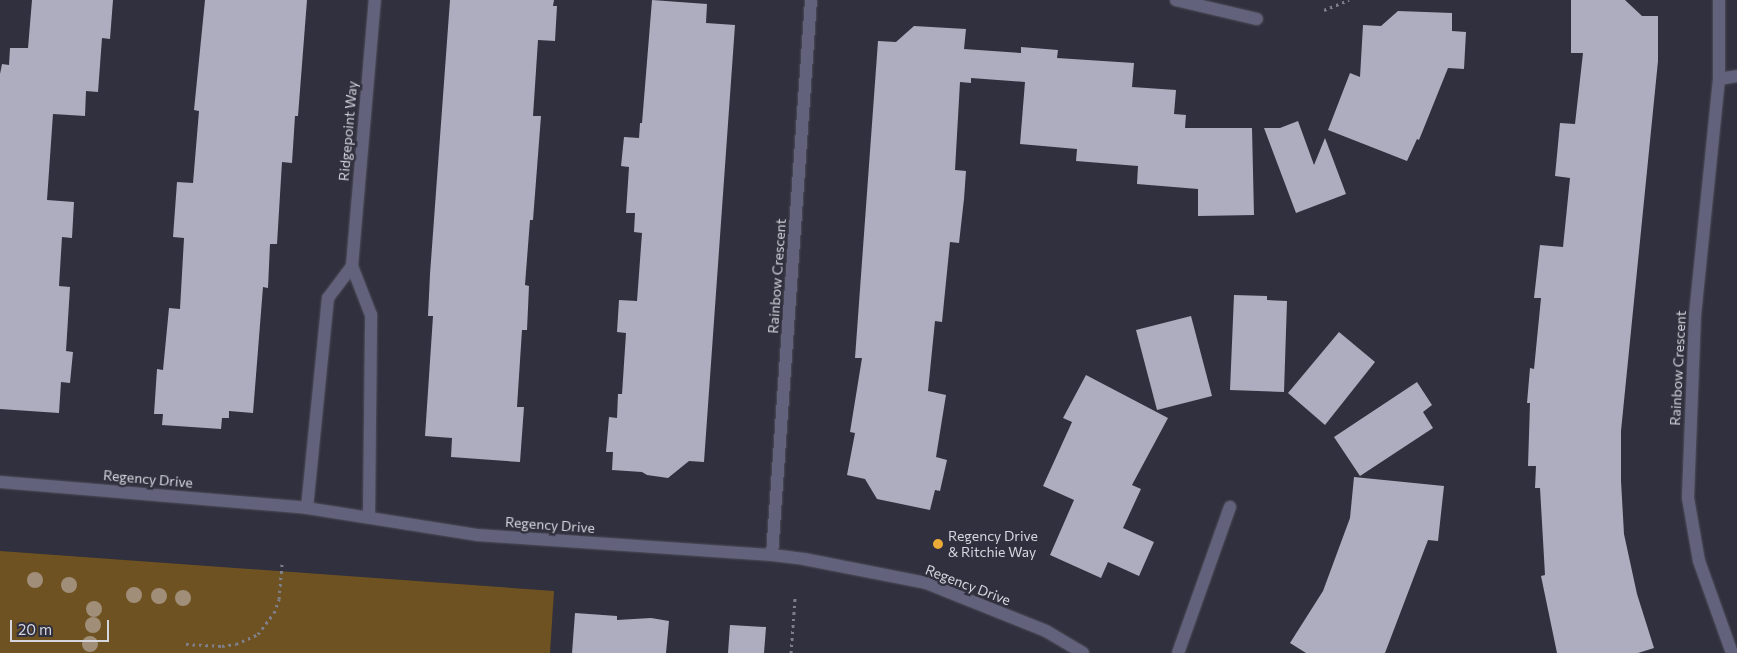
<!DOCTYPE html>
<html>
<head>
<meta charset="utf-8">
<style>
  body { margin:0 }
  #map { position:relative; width:1737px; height:653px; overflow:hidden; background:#30303e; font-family:Commissioner,sans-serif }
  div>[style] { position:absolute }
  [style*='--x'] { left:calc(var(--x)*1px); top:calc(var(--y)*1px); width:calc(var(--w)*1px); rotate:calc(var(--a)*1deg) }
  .green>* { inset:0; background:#6f5221 }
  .building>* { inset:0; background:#adadbf }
  .path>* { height:3px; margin-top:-1.5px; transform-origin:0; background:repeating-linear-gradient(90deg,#7f7f8a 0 2.5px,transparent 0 6.5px) }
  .roads { filter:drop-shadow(0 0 1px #4e4e5b) drop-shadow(0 0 1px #4e4e5b) }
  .minor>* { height:12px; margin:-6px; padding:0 6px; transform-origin:6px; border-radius:6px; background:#62627c }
  .trees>* { width:16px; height:16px; margin:-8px; border-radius:50%; background:#a08e79 }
  .dots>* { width:14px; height:14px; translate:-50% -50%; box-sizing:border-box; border:2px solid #30303e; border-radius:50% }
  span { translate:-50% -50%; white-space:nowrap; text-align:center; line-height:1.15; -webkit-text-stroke:5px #30303e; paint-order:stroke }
  .street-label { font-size:14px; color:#d6d6df }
  .poi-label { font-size:14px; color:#d6d6df }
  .left { translate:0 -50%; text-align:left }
  .scale { position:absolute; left:10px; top:620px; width:99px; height:22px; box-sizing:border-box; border:2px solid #d6d6df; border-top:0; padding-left:6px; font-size:15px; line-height:18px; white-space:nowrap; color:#d6d6df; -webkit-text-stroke:4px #30303e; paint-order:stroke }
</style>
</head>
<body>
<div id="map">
  <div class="green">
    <i style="clip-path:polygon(0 551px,554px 591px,550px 653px,0 653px)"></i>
  </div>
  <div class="building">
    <i style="clip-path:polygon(32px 0,113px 0,110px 39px,102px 38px,98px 92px,86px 91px,85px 116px,53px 114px,47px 200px,74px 202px,72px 238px,62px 237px,59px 286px,70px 287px,66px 351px,73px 352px,70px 383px,61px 382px,59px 413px,0 409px,0 74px,2px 64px,9px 65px,10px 48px,28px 48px)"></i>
    <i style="clip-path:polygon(205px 0,307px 0,298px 116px,295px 116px,292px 163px,282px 162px,277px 244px,270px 244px,268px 288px,263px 287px,253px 413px,229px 411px,229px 418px,222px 418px,221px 429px,162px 425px,163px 414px,154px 414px,157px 369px,163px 370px,169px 308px,180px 309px,184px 238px,173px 237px,177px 182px,193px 183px,199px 111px,194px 110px)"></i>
    <i style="clip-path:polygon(450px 0,554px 0,553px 6px,557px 6px,555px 41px,538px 40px,533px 116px,541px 116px,533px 220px,530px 220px,525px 285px,529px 286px,527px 330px,522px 330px,517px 407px,524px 407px,520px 462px,451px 457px,452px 438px,425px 436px,433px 316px,428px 316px,430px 274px)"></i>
    <i style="clip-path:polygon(652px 0,707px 4px,706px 23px,735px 25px,704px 462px,689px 461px,668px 478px,647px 475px,642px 472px,612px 470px,613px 452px,606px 452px,609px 417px,617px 418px,618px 394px,622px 394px,626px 333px,617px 332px,619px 300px,637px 301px,642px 233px,634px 232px,635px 213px,626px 213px,629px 167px,621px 166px,624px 137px,639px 138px,640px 123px,642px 123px)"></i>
    <i style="clip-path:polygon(1571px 0,1625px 0,1642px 16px,1658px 16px,1658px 61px,1621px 431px,1621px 481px,1624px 534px,1637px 594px,1654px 648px,1638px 653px,1557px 653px,1541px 576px,1545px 575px,1540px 488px,1535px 488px,1536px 466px,1528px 466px,1530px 403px,1527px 403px,1530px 368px,1534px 369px,1541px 298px,1534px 298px,1540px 245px,1563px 247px,1570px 178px,1555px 176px,1560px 123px,1575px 124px,1583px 53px,1571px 53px)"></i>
    <i style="clip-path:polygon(1398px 11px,1452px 13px,1452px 31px,1466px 32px,1464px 69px,1448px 68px,1419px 140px,1417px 139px,1407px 161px,1328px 130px,1350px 73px,1360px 77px,1363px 25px,1381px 26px)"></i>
    <i style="clip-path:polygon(914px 26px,966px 29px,964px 49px,1021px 53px,1021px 47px,1058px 50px,1057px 58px,1134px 63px,1132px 87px,1176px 90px,1174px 114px,1186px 115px,1185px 128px,1252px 128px,1254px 215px,1198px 216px,1198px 189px,1137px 184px,1138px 166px,1076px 161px,1077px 149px,1020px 144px,1025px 82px,971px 78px,971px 83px,960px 82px,955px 170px,966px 171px,964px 199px,959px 243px,950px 242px,942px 322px,935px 321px,928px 391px,946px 395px,936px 457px,947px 460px,940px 491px,935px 490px,930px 510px,877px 499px,865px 479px,847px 475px,855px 433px,850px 432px,862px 358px,855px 358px,878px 41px,896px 42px)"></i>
    <i style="clip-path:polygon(1298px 121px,1314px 165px,1325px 138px,1346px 194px,1296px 213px,1264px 128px,1280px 128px)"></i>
    <i style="clip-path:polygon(1234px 295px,1267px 296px,1267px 300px,1287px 301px,1284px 392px,1230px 390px)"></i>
    <i style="clip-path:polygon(1191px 316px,1212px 396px,1157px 410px,1136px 330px)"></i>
    <i style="clip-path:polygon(1339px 332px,1375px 362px,1325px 425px,1288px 393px)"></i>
    <i style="clip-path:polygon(1086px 375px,1168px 418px,1132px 485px,1141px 489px,1123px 528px,1154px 542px,1139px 576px,1108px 562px,1101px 578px,1050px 555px,1074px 500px,1043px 486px,1072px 422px,1063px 418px)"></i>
    <i style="clip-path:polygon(1417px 382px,1432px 405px,1423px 412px,1433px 428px,1360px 476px,1334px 437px)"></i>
    <i style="clip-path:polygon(1354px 477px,1444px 486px,1438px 541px,1428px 540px,1385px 653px,1306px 653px,1290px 643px,1323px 591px,1350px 518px)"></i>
    <i style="clip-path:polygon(575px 613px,617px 616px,617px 620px,651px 618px,669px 621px,666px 653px,572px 653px)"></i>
    <i style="clip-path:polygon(730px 625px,766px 627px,764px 653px,728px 653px)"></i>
  </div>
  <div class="path">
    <i style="--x:1324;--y:10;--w:27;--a:-22"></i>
    <i style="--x:186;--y:644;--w:36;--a:3"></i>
    <i style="--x:222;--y:646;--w:14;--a:-8"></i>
    <i style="--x:236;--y:644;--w:24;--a:-24"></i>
    <i style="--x:258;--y:634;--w:26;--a:-53"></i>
    <i style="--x:274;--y:613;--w:15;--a:-70"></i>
    <i style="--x:279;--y:599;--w:38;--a:-85"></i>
    <i style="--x:791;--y:653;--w:55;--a:-85.8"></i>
  </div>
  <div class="roads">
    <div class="minor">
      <i style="--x:1176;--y:0;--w:83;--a:13.2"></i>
      <i style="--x:1719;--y:0;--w:79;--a:90"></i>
      <i style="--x:1719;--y:79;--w:237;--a:95.8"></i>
      <i style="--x:1695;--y:315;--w:183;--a:92.2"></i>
      <i style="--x:1688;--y:498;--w:64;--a:80.1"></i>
      <i style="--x:1699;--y:561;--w:98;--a:70.3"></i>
      <i style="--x:1719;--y:79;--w:18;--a:-9"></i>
      <i style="--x:0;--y:482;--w:308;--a:4.8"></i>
      <i style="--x:307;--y:508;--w:172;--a:9"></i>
      <i style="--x:477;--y:535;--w:296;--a:3.9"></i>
      <i style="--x:772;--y:555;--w:32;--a:7"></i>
      <i style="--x:804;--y:559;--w:124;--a:11.1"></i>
      <i style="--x:926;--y:583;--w:129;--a:21.8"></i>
      <i style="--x:1046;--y:631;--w:43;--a:30.7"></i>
      <i style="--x:307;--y:508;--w:211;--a:-84.3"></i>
      <i style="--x:328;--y:298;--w:40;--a:-53"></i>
      <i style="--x:369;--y:517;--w:202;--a:-89.4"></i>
      <i style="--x:371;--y:315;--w:53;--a:-111.2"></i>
      <i style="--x:352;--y:266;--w:267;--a:-85.1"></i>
      <i style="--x:772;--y:555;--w:556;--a:-85.98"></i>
      <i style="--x:1178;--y:653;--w:155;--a:-70.4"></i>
    </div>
  </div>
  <div class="trees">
    <i style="left:35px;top:580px"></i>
    <i style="left:69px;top:585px"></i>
    <i style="left:134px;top:595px"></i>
    <i style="left:159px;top:596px"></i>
    <i style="left:183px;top:598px"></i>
    <i style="left:94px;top:609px"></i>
    <i style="left:93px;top:625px"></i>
    <i style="left:90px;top:644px"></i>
  </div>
  <div class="dots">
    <i style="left:938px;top:544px;background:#eaaa38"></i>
  </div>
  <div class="street-label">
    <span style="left:348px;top:131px;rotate:-85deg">Ridgepoint Way</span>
    <span style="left:777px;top:276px;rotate:-86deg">Rainbow Crescent</span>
    <span style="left:1678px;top:368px;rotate:-87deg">Rainbow Crescent</span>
    <span style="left:148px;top:479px;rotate:5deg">Regency Drive</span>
    <span style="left:550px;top:525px;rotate:4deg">Regency Drive</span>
    <span style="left:968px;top:585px;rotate:21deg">Regency Drive</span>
  </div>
  <div class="poi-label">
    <span class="left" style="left:948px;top:544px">Regency Drive<br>&amp; Ritchie Way</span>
  </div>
  <div class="scale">20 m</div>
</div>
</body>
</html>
